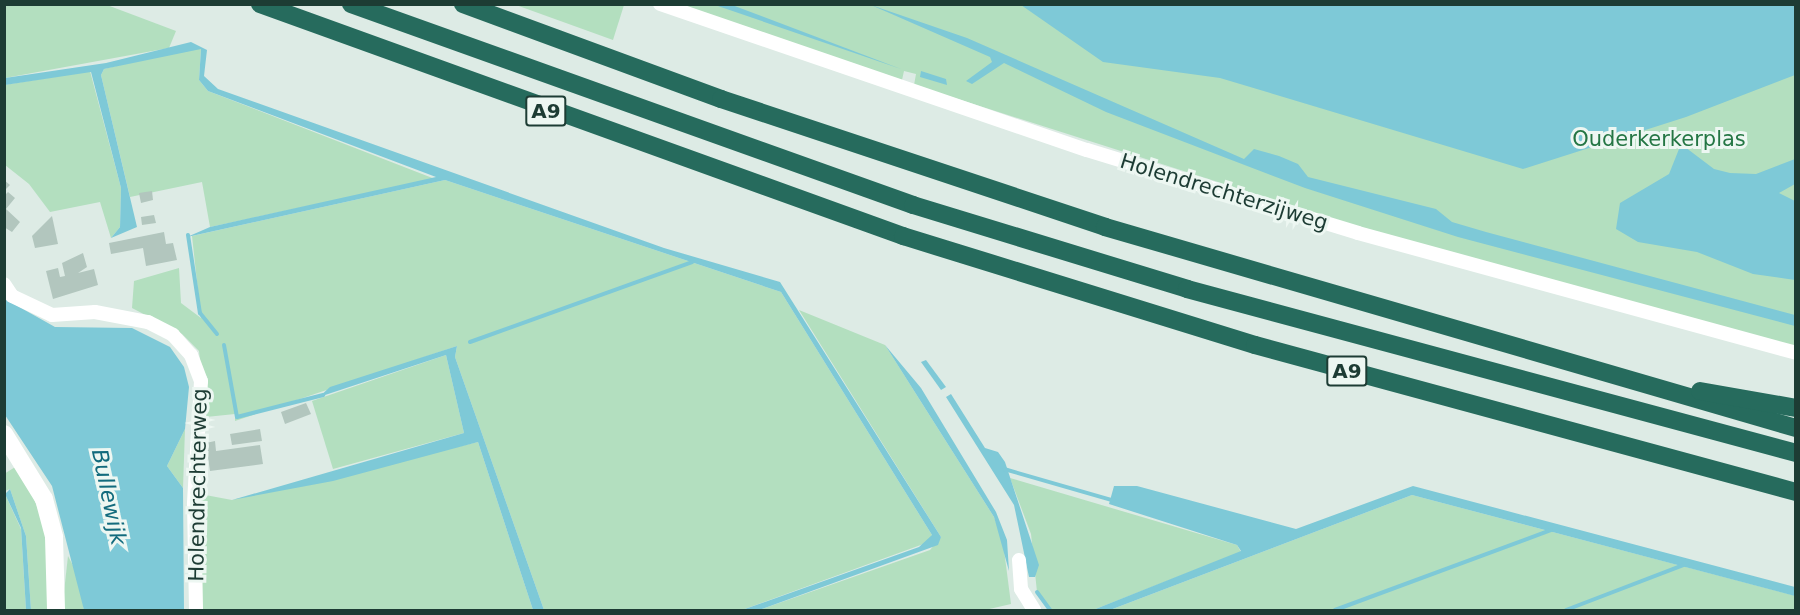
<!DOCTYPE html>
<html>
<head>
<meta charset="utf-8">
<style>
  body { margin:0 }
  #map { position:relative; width:1800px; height:615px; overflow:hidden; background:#ddebe5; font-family:"DejaVu Sans",sans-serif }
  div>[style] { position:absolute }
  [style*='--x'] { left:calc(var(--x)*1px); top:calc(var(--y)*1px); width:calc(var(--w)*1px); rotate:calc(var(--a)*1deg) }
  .green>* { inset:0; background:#b3dfbf }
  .water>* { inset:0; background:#7ec9d7 }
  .stream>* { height:4px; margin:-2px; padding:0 2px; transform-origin:2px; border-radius:2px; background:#7ec9d7 }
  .building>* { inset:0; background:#b2c6be }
  .street>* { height:14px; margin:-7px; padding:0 7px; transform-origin:7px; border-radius:7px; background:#fff }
  .secondary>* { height:18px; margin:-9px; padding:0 9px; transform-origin:9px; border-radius:9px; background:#fff }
  .highway>* { height:18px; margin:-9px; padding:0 9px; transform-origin:9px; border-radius:9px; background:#266b5d }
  span { translate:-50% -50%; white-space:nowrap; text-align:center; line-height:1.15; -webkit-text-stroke:6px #edf7f2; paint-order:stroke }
  .shield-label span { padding:2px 4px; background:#edf7f2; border:2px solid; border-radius:4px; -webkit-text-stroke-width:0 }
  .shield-label { font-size:20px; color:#1d3c34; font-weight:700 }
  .park-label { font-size:21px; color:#247644 }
  .street-label { font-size:21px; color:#1d3c34 }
  .water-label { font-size:22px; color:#126b7d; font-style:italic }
  .frame { position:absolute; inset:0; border:6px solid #1d3c34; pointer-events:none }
</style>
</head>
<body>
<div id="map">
  <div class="green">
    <i style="clip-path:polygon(5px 5px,107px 5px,176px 31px,169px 48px,5px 78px)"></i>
    <i style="clip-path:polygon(516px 5px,624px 4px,624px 5px,613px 40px)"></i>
    <i style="clip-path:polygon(665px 5px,1795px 5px,1795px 346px,1578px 291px,1340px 221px,914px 85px,916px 74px,904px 71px,902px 80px)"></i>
    <i style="clip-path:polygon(194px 47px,201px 49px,199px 80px,208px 91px,435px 179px,210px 227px,202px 182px,130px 197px,101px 75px,104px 69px)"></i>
    <i style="clip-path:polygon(90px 71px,121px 188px,120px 227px,111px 238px,100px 202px,50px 212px,29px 184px,5px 165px,4px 85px)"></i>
    <i style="clip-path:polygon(445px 180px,781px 292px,932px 535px,929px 542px,742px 610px,544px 610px,455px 357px,457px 346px,235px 421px,235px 414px,206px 417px,199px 351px,182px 334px,132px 308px,134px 281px,179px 268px,181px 303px,201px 318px,192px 236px)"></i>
    <i style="clip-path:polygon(799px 310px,885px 345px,994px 517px,1003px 542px,1011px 604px,985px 610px,759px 610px,930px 550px,941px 537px)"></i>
    <i style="clip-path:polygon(446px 355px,464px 433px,333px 469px,312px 401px)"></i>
    <i style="clip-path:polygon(185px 429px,183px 488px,167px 466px)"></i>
    <i style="clip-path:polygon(478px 442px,533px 610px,201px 610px,200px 494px,232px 500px)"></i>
    <i style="clip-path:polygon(20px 464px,46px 529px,51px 610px,31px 610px,26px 536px,10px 489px,5px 491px,4px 474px)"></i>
    <i style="clip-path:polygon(1010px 478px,1237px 545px,1241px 552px,1093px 610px,1050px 610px,1037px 592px,1031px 534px)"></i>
    <i style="clip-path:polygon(5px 494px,21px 529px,26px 610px,5px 610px)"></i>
    <i style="clip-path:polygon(1412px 495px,1796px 596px,1795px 610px,1110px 610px)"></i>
    <i style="clip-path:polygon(68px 556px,79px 577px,84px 610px,62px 610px)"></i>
  </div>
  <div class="water">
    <i style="clip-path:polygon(715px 5px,732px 5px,901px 69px)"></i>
    <i style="clip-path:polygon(871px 5px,967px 38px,1244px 159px,1254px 149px,1279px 156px,1298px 164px,1308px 177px,1436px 209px,1452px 222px,1486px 232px,1795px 315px,1795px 326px,1458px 237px,1305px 188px,1106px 112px,1004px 63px,972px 84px,966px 81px,992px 62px,990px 57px)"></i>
    <i style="clip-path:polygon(1021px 5px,1795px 5px,1795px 75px,1686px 117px,1523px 169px,1220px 78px,1103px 62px)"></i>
    <i style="clip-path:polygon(191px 42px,207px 50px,204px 76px,218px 89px,664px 248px,780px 282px,941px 537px,938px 545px,759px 610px,742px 610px,919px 547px,932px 535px,781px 292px,445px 180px,187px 237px,210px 227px,436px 177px,208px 91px,199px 80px,201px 49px,104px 69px,101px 75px,137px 227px,111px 238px,120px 227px,121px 188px,91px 72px,5px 85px,5px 78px,106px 63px)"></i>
    <i style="clip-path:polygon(921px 71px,946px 79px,947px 85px,920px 77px)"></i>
    <i style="clip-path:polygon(1681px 144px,1714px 169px,1730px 173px,1756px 174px,1795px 159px,1795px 184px,1779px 193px,1795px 201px,1795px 280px,1753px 274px,1697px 252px,1638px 242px,1616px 229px,1620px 203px,1669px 174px)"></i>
    <i style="clip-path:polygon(5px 299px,55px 327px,132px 328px,170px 347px,184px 367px,189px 387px,185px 429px,167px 466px,183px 488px,184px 610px,84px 610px,52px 486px,5px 415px)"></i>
    <i style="clip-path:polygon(885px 345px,921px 388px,996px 512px,1007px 540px,1009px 571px,994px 517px)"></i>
    <i style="clip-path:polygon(457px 346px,455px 357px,544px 610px,533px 610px,478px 442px,333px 481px,232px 500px,464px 433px,446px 355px,319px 397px,330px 387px)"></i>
    <i style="clip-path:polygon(926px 360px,946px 387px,941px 390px,921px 362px)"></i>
    <i style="clip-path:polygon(951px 394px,985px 448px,998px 452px,1005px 462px,1039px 565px,1035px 577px,1029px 577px,1014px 505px,946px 397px)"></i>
    <i style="clip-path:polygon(1114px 486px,1137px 486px,1296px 529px,1413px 486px,1795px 587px,1795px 596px,1412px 495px,1110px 610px,1093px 610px,1241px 551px,1237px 545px,1109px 504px)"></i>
    <i style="clip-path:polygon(10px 489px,26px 536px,31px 610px,26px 610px,21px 528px,5px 494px)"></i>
  </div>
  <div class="stream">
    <i style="--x:188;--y:235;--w:79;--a:81.3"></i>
    <i style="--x:200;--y:313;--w:27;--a:51"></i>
    <i style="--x:470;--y:342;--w:236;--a:-19.8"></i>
    <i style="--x:224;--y:345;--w:73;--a:79.8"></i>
    <i style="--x:237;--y:417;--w:89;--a:-14.3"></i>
    <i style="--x:1004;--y:469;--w:116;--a:16.1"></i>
    <i style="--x:1037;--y:592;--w:22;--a:54"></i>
    <i style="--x:1335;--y:610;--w:230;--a:-20.3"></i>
    <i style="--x:1566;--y:610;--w:129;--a:-21"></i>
  </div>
  <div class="building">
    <i style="clip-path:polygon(4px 180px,10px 185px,4px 191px)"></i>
    <i style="clip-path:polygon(152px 191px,153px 200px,141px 203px,139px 193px)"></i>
    <i style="clip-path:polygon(8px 192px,15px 198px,6px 209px,20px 222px,12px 232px,4px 227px,4px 196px)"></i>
    <i style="clip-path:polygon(154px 215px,156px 223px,142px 225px,141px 217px)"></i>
    <i style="clip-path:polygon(52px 216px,58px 244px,35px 248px,32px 236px)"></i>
    <i style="clip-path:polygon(164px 232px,166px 244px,173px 243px,177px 260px,146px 266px,143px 248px,111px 254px,109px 243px)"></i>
    <i style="clip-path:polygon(83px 253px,87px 267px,78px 273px,94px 269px,98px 285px,53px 299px,46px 271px,58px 268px,60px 277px,65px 276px,62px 263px)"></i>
    <i style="clip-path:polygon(306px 403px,311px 414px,285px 424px,281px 412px)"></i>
    <i style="clip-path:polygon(260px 429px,262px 441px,232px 445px,230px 434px)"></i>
    <i style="clip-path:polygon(215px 441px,216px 451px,260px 445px,263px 464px,210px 471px,206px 443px)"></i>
  </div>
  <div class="street">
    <i style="--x:660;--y:4;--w:451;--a:18.9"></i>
    <i style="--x:1087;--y:150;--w:283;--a:17"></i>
    <i style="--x:1358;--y:233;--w:454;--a:15.3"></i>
    <i style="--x:4;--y:284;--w:14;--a:56"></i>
    <i style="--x:12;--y:296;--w:44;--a:25.4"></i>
    <i style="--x:52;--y:315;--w:43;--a:-4"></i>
    <i style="--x:95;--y:312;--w:54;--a:10.7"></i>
    <i style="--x:148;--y:322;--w:28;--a:27"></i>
    <i style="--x:173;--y:335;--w:27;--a:48"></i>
    <i style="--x:191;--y:355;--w:28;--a:69"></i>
    <i style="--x:201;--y:381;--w:123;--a:93.3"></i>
    <i style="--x:194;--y:504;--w:106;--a:88.9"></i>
    <i style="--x:1019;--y:560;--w:29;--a:86"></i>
    <i style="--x:1021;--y:589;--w:25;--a:58"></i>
  </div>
  <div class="secondary">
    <i style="--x:4;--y:434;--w:76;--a:58.4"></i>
    <i style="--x:44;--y:499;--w:39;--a:75"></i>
    <i style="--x:54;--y:537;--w:73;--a:88.4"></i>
  </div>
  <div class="highway">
    <i style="--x:260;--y:4;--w:684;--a:19.84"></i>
    <i style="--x:903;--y:236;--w:368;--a:17.2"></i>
    <i style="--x:1255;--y:345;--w:561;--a:15.2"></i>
    <i style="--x:351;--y:4;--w:597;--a:19.68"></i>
    <i style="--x:913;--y:205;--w:287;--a:17"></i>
    <i style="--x:1187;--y:289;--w:631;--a:15.07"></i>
    <i style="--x:463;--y:4;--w:275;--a:20.2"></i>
    <i style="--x:721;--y:99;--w:405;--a:18.4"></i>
    <i style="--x:1105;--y:227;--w:720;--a:16.22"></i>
    <i style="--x:1700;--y:391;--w:97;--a:10"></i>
  </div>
  <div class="shield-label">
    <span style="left:546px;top:111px">A9</span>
    <span style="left:1347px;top:371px">A9</span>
  </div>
  <div class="park-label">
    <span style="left:1659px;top:139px">Ouderkerkerplas</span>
  </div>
  <div class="street-label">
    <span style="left:1224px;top:192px;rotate:17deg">Holendrechterzijweg</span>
    <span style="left:198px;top:485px;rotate:-89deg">Holendrechterweg</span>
  </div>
  <div class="water-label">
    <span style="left:109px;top:497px;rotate:78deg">Bullewijk</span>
  </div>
  <div class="frame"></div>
</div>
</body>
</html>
